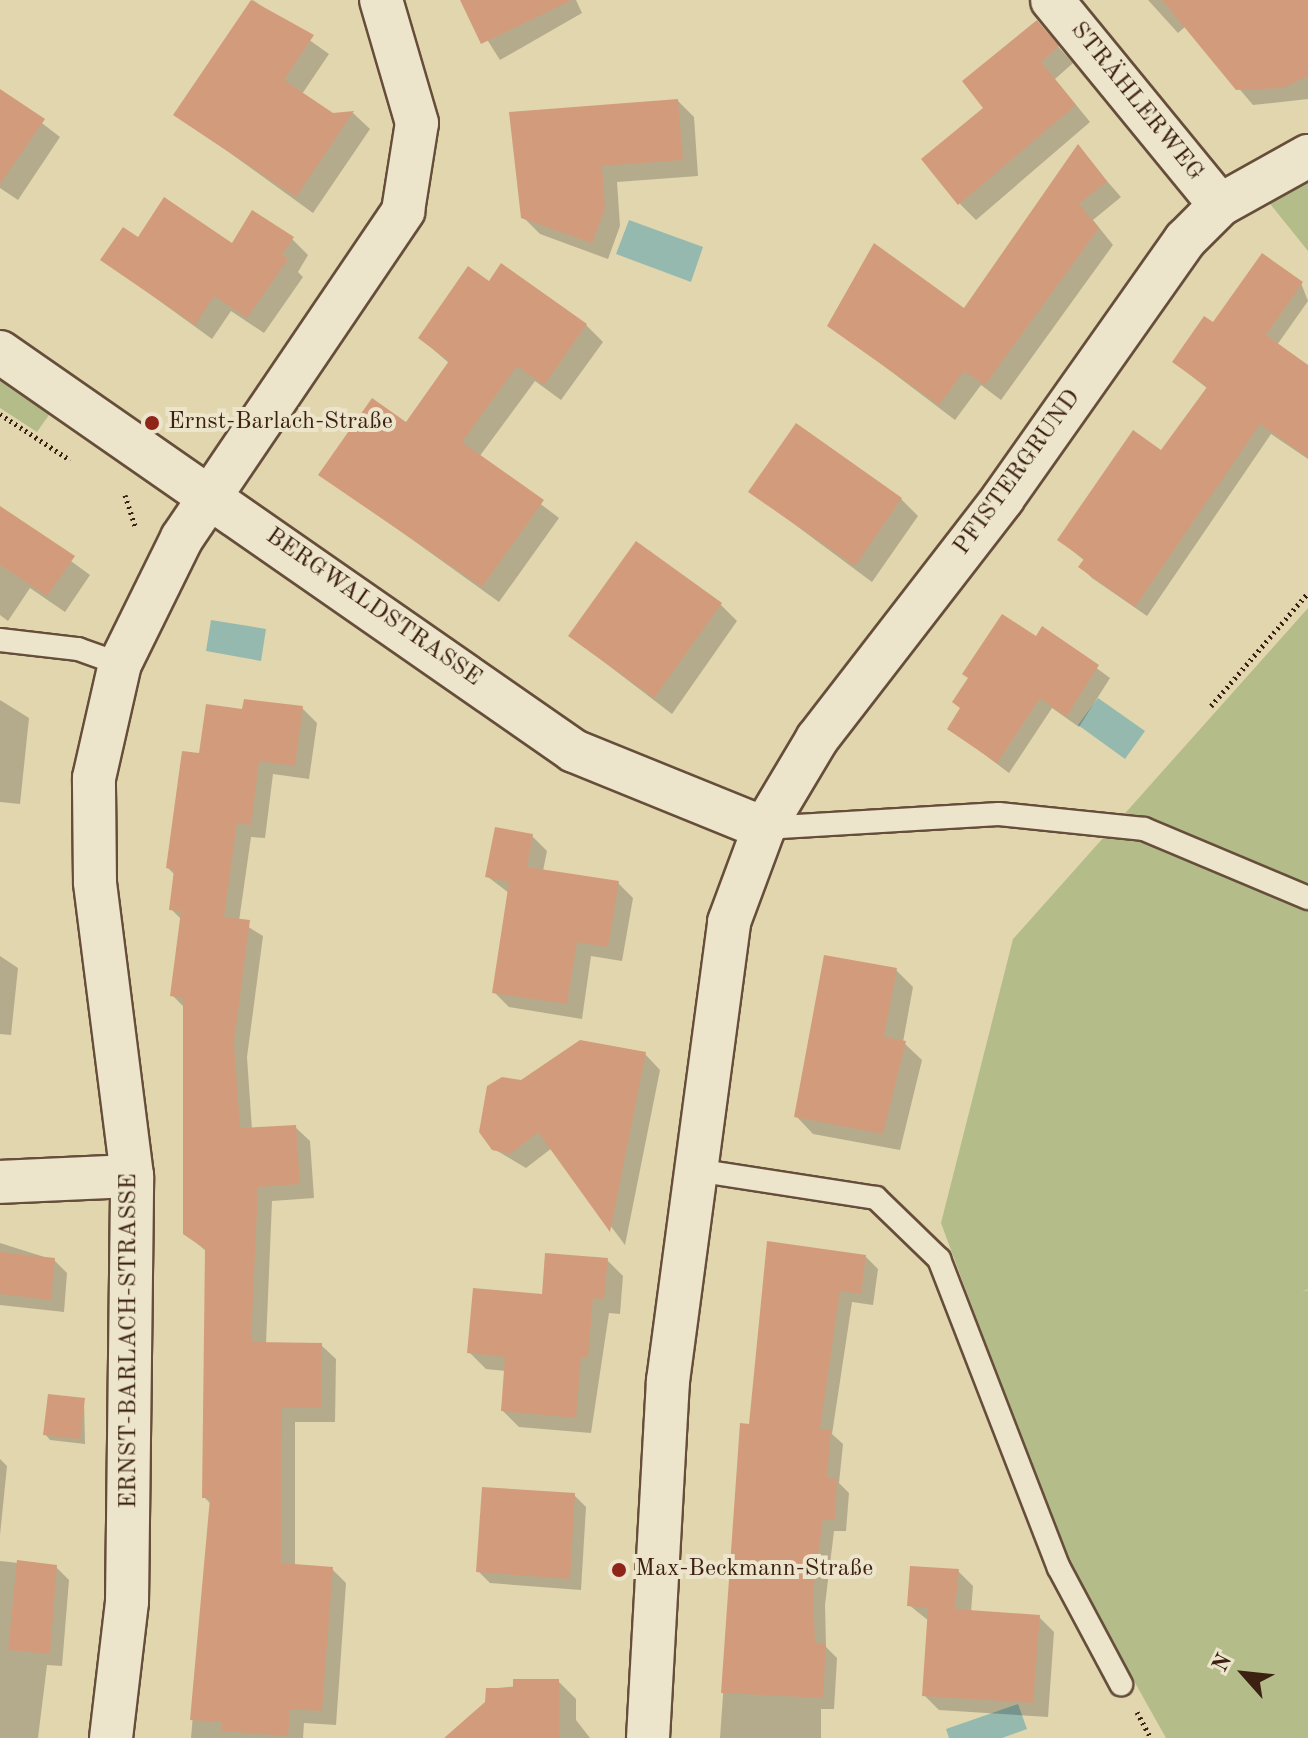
<!DOCTYPE html>
<meta charset="utf-8">
<style>
body{margin:0}
#map{position:relative;width:1308px;height:1738px;overflow:hidden;background:#e2d6af;font-family:"Old Standard TT",serif}
div>[style]{position:absolute}
[style*='--x']{left:calc(var(--x)*1px);top:calc(var(--y)*1px);width:calc(var(--w)*1px);rotate:calc(var(--a)*1deg)}
.green>*{inset:0;background:#b4bd8a}
.water>*{inset:0;background:#95b9af}
.shadow>*{inset:0;background:#0003}
.building>*{inset:0;background:#d29c7c}
.path>*{height:5px;margin-top:-2.5px;transform-origin:0;background:repeating-linear-gradient(90deg,#3c2113 0 2px,transparent 0 6px)}
.roads{filter:drop-shadow(2px 0 #664e3a) drop-shadow(-2px 0 #664e3a) drop-shadow(0 2px #664e3a) drop-shadow(0 -2px #664e3a)}
.service>*{height:22px;margin:-11px;padding:0 11px;transform-origin:11px;border-radius:11px;background:#ece4cb}
.minor>*{height:42px;margin:-21px;padding:0 21px;transform-origin:21px;border-radius:21px;background:#ece4cb}
.dots>*{width:22px;height:22px;translate:-50% -50%;box-sizing:border-box;border:4px solid #ece4cb;border-radius:50%}
span{translate:-50% -50%;white-space:nowrap;text-align:center;line-height:1.15;-webkit-text-stroke:8px #ece4cb;paint-order:stroke}
.street-label{font-size:24px;color:#3c2113}
.poi-label{font-size:24px;color:#3c2113}
.left{translate:0 -50%;text-align:left}
.north{position:absolute;left:1204px;top:1634px;width:80px;height:80px;-webkit-text-stroke:6px #ece4cb;paint-order:stroke;rotate:297deg;font-size:22px;font-weight:700;line-height:32px;text-align:center;color:#3c2113}
.north::after{content:'';display:block;margin:auto;width:28px;height:36px;background:#3c2113;clip-path:polygon(50% 0,100% 100%,50% 72%,0 100%)}
</style>
<div id="map">
<div class="green">
<i style="clip-path:polygon(1308px 180px,1308px 251px,1267px 200px)"></i>
<i style="clip-path:polygon(0 377px,51px 412px,37px 432px,0 408px)"></i>
<i style="clip-path:polygon(1308px 608px,1308px 1289px,1302px 1292px,1308px 1290px,1308px 1738px,1166px 1738px,1065px 1558px,941px 1223px,1013px 939px)"></i>
</div>
<div class="water">
<i style="clip-path:polygon(629px 220px,703px 247px,691px 282px,616px 254px)"></i>
<i style="clip-path:polygon(211px 620px,266px 629px,261px 661px,206px 651px)"></i>
<i style="clip-path:polygon(1098px 698px,1145px 731px,1125px 759px,1078px 725px)"></i>
<i style="clip-path:polygon(1018px 1704px,1027px 1729px,1002px 1738px,949px 1738px,946px 1729px)"></i>
</div>
<div class="shadow">
<i style="clip-path:polygon(253px 0,329px 54px,302px 94px,332px 115px,353px 113px,370px 129px,313px 213px,176px 114px)"></i>
<i style="clip-path:polygon(462px 0,576px 0,582px 13px,500px 60px)"></i>
<i style="clip-path:polygon(1148px 0,1308px 0,1308px 99px,1253px 105px,1186px 26px,1178px 33px)"></i>
<i style="clip-path:polygon(1037px 23px,1073px 63px,1055px 79px,1090px 122px,976px 220px,960px 204px,986px 108px)"></i>
<i style="clip-path:polygon(0 91px,60px 137px,18px 200px,0 188px)"></i>
<i style="clip-path:polygon(678px 101px,694px 117px,698px 176px,617px 182px,620px 226px,608px 259px,540px 234px,523px 217px)"></i>
<i style="clip-path:polygon(1078px 148px,1121px 197px,1093px 220px,1113px 245px,1001px 400px,981px 385px,955px 420px,830px 325px,964px 310px)"></i>
<i style="clip-path:polygon(292px 239px,308px 255px,298px 272px,303px 277px,264px 333px,231px 311px,212px 339px,103px 260px,138px 240px,233px 245px)"></i>
<i style="clip-path:polygon(1301px 283px,1308px 301px,1277px 345px,1308px 367px,1308px 459px,1271px 434px,1147px 616px,1092px 578px,1081px 567px,1085px 561px,1059px 540px,1161px 453px,1208px 389px,1174px 362px,1213px 325px)"></i>
<i style="clip-path:polygon(489px 284px,586px 325px,603px 342px,561px 400px,535px 381px,479px 457px,559px 518px,499px 602px,321px 474px,406px 425px,450px 364px,420px 338px)"></i>
<i style="clip-path:polygon(751px 492px,901px 499px,918px 516px,872px 582px)"></i>
<i style="clip-path:polygon(0 509px,90px 575px,65px 612px,30px 588px,8px 621px,0 615px)"></i>
<i style="clip-path:polygon(720px 604px,737px 621px,672px 714px,570px 636px)"></i>
<i style="clip-path:polygon(1043px 629px,1110px 678px,1079px 727px,1052px 708px,1009px 773px,949px 728px)"></i>
<i style="clip-path:polygon(0 700px,29px 718px,20px 804px,0 802px)"></i>
<i style="clip-path:polygon(302px 708px,317px 723px,309px 779px,273px 774px,265px 838px,251px 837px,239px 921px,263px 936px,247px 1057px,252px 1130px,295px 1127px,310px 1141px,314px 1198px,272px 1201px,266px 1344px,321px 1345px,336px 1359px,335px 1422px,295px 1422px,295px 1566px,332px 1569px,346px 1583px,336px 1725px,304px 1723px,303px 1738px,191px 1738px,211px 1504px,204px 1497px,207px 1252px,185px 1233px,185px 1008px,172px 995px,182px 920px,171px 909px,175px 875px,168px 868px,201px 755px,244px 711px)"></i>
<i style="clip-path:polygon(532px 836px,547px 851px,543px 871px,618px 883px,633px 898px,622px 961px,591px 956px,582px 1019px,509px 1007px,494px 992px,509px 893px,488px 877px)"></i>
<i style="clip-path:polygon(0 956px,18px 968px,11px 1035px,0 1034px)"></i>
<i style="clip-path:polygon(896px 970px,913px 987px,903px 1042px,922px 1060px,900px 1150px,813px 1134px,796px 1116px)"></i>
<i style="clip-path:polygon(645px 1054px,660px 1070px,625px 1245px,552px 1148px,526px 1168px,494px 1149px,522px 1082px)"></i>
<i style="clip-path:polygon(0 1243px,54px 1260px,67px 1273px,64px 1312px,0 1305px)"></i>
<i style="clip-path:polygon(769px 1243px,866px 1257px,878px 1269px,873px 1305px,852px 1302px,832px 1434px,843px 1444px,839px 1483px,849px 1493px,846px 1531px,834px 1531px,825px 1605px,826px 1647px,837px 1658px,834px 1709px,821px 1709px,821px 1738px,720px 1738px,742px 1425px,750px 1426px)"></i>
<i style="clip-path:polygon(607px 1260px,623px 1276px,620px 1314px,609px 1313px,591px 1433px,519px 1427px,503px 1411px,506px 1371px,486px 1369px,469px 1352px)"></i>
<i style="clip-path:polygon(84px 1400px,85px 1444px,50px 1440px,45px 1434px)"></i>
<i style="clip-path:polygon(0 1459px,7px 1466px,0 1535px)"></i>
<i style="clip-path:polygon(574px 1495px,586px 1507px,581px 1590px,490px 1583px,478px 1571px)"></i>
<i style="clip-path:polygon(0 1561px,56px 1567px,69px 1580px,62px 1666px,47px 1665px,38px 1738px,0 1738px)"></i>
<i style="clip-path:polygon(958px 1571px,973px 1586px,971px 1612px,1039px 1617px,1054px 1632px,1048px 1717px,939px 1710px,924px 1695px,929px 1621px,909px 1605px)"></i>
<i style="clip-path:polygon(559px 1682px,576px 1699px,576px 1720px,590px 1738px,448px 1738px,487px 1703px,488px 1689px)"></i>
</div>
<div class="building">
<i style="clip-path:polygon(251px 0,314px 35px,284px 80px,333px 113px,354px 111px,296px 197px,173px 115px)"></i>
<i style="clip-path:polygon(460px 0,572px 0,481px 44px)"></i>
<i style="clip-path:polygon(1162px 0,1308px 0,1308px 76px,1283px 88px,1236px 90px)"></i>
<i style="clip-path:polygon(1037px 20px,1059px 46px,1041px 62px,1076px 105px,958px 205px,921px 159px,983px 108px,962px 81px)"></i>
<i style="clip-path:polygon(0 89px,45px 119px,0 184px)"></i>
<i style="clip-path:polygon(678px 99px,683px 160px,602px 166px,605px 208px,592px 243px,521px 218px,509px 112px)"></i>
<i style="clip-path:polygon(1078px 144px,1107px 181px,1079px 204px,1099px 228px,985px 385px,964px 371px,939px 405px,827px 326px,874px 243px,964px 308px)"></i>
<i style="clip-path:polygon(164px 197px,232px 243px,252px 210px,294px 237px,282px 255px,288px 259px,247px 318px,214px 296px,195px 325px,100px 260px,123px 227px,138px 237px)"></i>
<i style="clip-path:polygon(1262px 253px,1303px 282px,1266px 335px,1308px 365px,1308px 458px,1260px 424px,1135px 607px,1078px 567px,1084px 559px,1057px 540px,1133px 430px,1161px 450px,1207px 387px,1172px 362px,1204px 316px,1213px 322px)"></i>
<i style="clip-path:polygon(501px 263px,587px 324px,544px 385px,517px 366px,462px 442px,544px 500px,482px 587px,318px 475px,372px 398px,406px 422px,449px 361px,418px 338px,468px 266px,489px 281px)"></i>
<i style="clip-path:polygon(796px 423px,902px 498px,855px 566px,748px 492px)"></i>
<i style="clip-path:polygon(0 506px,75px 556px,47px 596px,0 565px)"></i>
<i style="clip-path:polygon(636px 541px,722px 603px,654px 698px,568px 636px)"></i>
<i style="clip-path:polygon(1002px 614px,1036px 636px,1042px 626px,1099px 665px,1066px 717px,1040px 698px,997px 763px,947px 729px,960px 708px,952px 702px,968px 678px,962px 674px)"></i>
<i style="clip-path:polygon(244px 699px,303px 706px,295px 766px,259px 761px,251px 825px,237px 823px,224px 917px,250px 920px,234px 1042px,240px 1128px,296px 1125px,300px 1184px,258px 1187px,251px 1342px,322px 1343px,321px 1408px,282px 1408px,281px 1563px,333px 1567px,322px 1711px,290px 1709px,288px 1736px,222px 1731px,222px 1722px,190px 1720px,210px 1498px,202px 1498px,205px 1249px,183px 1234px,183px 998px,170px 996px,181px 911px,169px 910px,174px 870px,166px 868px,182px 751px,199px 753px,206px 704px,242px 709px)"></i>
<i style="clip-path:polygon(495px 827px,533px 834px,527px 867px,619px 881px,608px 947px,577px 942px,567px 1004px,492px 993px,509px 882px,485px 877px)"></i>
<i style="clip-path:polygon(824px 955px,897px 968px,884px 1037px,906px 1041px,883px 1134px,794px 1117px)"></i>
<i style="clip-path:polygon(580px 1040px,646px 1052px,610px 1232px,538px 1132px,510px 1154px,492px 1150px,479px 1132px,487px 1086px,502px 1077px,521px 1080px)"></i>
<i style="clip-path:polygon(767px 1241px,866px 1255px,861px 1294px,840px 1291px,820px 1429px,831px 1430px,827px 1478px,837px 1479px,835px 1520px,823px 1520px,813px 1592px,815px 1643px,826px 1644px,823px 1698px,721px 1693px,740px 1423px,749px 1424px)"></i>
<i style="clip-path:polygon(0 1252px,55px 1258px,51px 1300px,0 1294px)"></i>
<i style="clip-path:polygon(545px 1253px,608px 1258px,604px 1299px,593px 1298px,588px 1358px,581px 1357px,576px 1418px,501px 1411px,505px 1357px,467px 1353px,473px 1288px,542px 1294px)"></i>
<i style="clip-path:polygon(48px 1394px,85px 1398px,80px 1439px,43px 1435px)"></i>
<i style="clip-path:polygon(482px 1487px,575px 1493px,570px 1579px,476px 1572px)"></i>
<i style="clip-path:polygon(17px 1560px,57px 1565px,50px 1654px,8px 1650px)"></i>
<i style="clip-path:polygon(910px 1566px,959px 1569px,955px 1609px,1040px 1615px,1033px 1703px,922px 1696px,928px 1608px,907px 1606px)"></i>
<i style="clip-path:polygon(513px 1679px,559px 1679px,559px 1738px,444px 1738px,485px 1702px,486px 1688px,513px 1688px)"></i>
</div>
<div class="path">
<i style="--x:0;--y:414;--w:84;--a:33.3"></i>
<i style="--x:125;--y:495;--w:33;--a:72"></i>
<i style="--x:1211;--y:706;--w:149;--a:-49.4"></i>
<i style="--x:1137;--y:1712;--w:30;--a:62"></i>
</div>
<div class="roads">
<div class="service">
<i style="--x:0;--y:640;--w:79;--a:6.6"></i>
<i style="--x:78;--y:649;--w:45;--a:19.7"></i>
<i style="--x:764;--y:828;--w:235;--a:-3.4"></i>
<i style="--x:999;--y:814;--w:146;--a:5.9"></i>
<i style="--x:1144;--y:829;--w:178;--a:22.8"></i>
<i style="--x:696;--y:1170;--w:182;--a:8.8"></i>
<i style="--x:876;--y:1198;--w:88;--a:44.1"></i>
<i style="--x:939;--y:1259;--w:331;--a:68.8"></i>
<i style="--x:1059;--y:1568;--w:132;--a:61.9"></i>
</div>
<div class="minor">
<i style="--x:1052;--y:0;--w:265;--a:50.7"></i>
<i style="--x:0;--y:352;--w:699;--a:34.8"></i>
<i style="--x:574;--y:751;--w:205;--a:22.1"></i>
<i style="--x:0;--y:1182;--w:132;--a:-2.6"></i>
<i style="--x:111;--y:1738;--w:137;--a:-83.3"></i>
<i style="--x:127;--y:1602;--w:426;--a:-89.3"></i>
<i style="--x:132;--y:1176;--w:296;--a:-97.2"></i>
<i style="--x:95;--y:882;--w:104;--a:-90.6"></i>
<i style="--x:94;--y:778;--w:117;--a:-77.2"></i>
<i style="--x:120;--y:664;--w:140;--a:-63.8"></i>
<i style="--x:182;--y:538;--w:395;--a:-55.9"></i>
<i style="--x:403;--y:211;--w:89;--a:-81"></i>
<i style="--x:417;--y:123;--w:128;--a:-106.3"></i>
<i style="--x:648;--y:1738;--w:358;--a:-86.8"></i>
<i style="--x:668;--y:1381;--w:463;--a:-82.4"></i>
<i style="--x:729;--y:922;--w:100;--a:-69.6"></i>
<i style="--x:764;--y:828;--w:104;--a:-59.2"></i>
<i style="--x:817;--y:739;--w:304;--a:-52.3"></i>
<i style="--x:1003;--y:498;--w:316;--a:-54.8"></i>
<i style="--x:1185;--y:240;--w:49;--a:-45"></i>
<i style="--x:1220;--y:205;--w:101;--a:-29.1"></i>
</div>
</div>
<div class="dots">
<i style="left:152px;top:423px;background:#8f2418"></i>
<i style="left:619px;top:1570px;background:#8f2418"></i>
</div>
<div class="street-label">
<span style="left:1136px;top:102px;rotate:51deg">STRÄHLERWEG</span>
<span style="left:1018px;top:473px;rotate:-54deg">PFISTERGRUND</span>
<span style="left:373px;top:608px;rotate:35deg">BERGWALDSTRASSE</span>
<span style="left:130px;top:1341px;rotate:-90deg">ERNST-BARLACH-STRASSE</span>
</div>
<div class="poi-label">
<span class="left" style="left:168px;top:423px">Ernst-Barlach-Straße</span>
<span class="left" style="left:635px;top:1570px">Max-Beckmann-Straße</span>
</div>
<div class="north">N</div>
</div>
